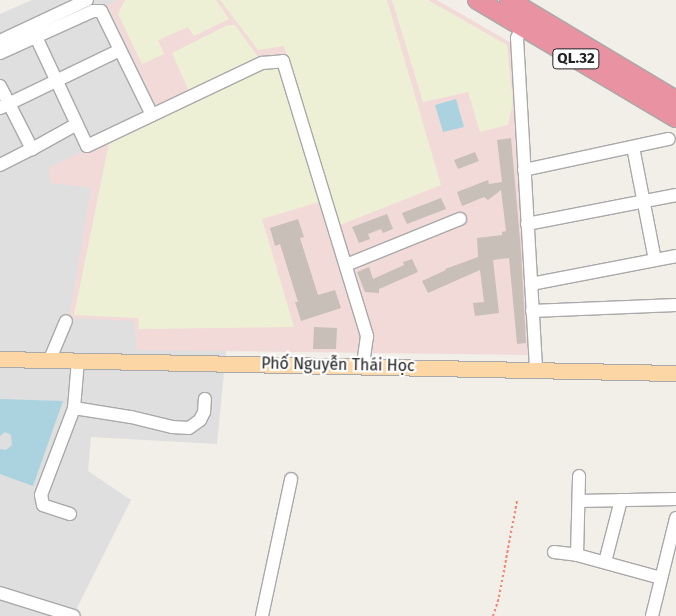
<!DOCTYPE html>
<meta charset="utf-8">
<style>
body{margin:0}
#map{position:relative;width:676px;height:616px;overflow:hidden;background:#f2efe9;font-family:"Fira Sans",sans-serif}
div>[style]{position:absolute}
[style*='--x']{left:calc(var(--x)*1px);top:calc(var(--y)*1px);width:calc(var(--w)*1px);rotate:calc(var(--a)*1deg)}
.residential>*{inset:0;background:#e0dfdf}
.commercial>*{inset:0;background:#f2dad9}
.farmland>*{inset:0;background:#eef0d5}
.water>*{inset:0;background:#aad3df}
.building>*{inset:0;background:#c7bfb8}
.path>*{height:2px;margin-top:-1px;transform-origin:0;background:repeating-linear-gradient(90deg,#fa8072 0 2.5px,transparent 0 5px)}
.roads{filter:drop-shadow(1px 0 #a9a9a9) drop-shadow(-1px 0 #a9a9a9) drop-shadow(0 1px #a9a9a9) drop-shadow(0 -1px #a9a9a9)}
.minor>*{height:12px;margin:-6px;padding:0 6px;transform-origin:6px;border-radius:6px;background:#fff}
.major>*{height:15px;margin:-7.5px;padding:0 7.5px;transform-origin:7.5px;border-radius:7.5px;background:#fcd6a4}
.highway>*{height:18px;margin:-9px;padding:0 9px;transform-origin:9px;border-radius:9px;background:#e892a2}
span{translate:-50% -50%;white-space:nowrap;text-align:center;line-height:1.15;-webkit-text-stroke:4.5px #fff;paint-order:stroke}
.shield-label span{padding:1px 4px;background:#fff;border:1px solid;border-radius:4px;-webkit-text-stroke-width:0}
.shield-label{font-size:15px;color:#222;font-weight:700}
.street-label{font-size:16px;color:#222}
</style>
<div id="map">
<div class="residential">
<i style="clip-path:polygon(32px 0,132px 0,227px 341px,217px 444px,91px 437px,88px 471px,131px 500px,73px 616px,0 616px,0 14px)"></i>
</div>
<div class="commercial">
<i style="clip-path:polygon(117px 0,437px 0,513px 44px,532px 355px,137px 350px,134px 321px,69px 318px,91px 188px,51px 183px,48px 168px,161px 116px,107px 5px)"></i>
</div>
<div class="farmland">
<i style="clip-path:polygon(125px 0,216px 0,229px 19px,194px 36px,188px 27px,158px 40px,164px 54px,142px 64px,118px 14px)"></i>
<i style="clip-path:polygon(220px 0,387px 0,441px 185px,340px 225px,284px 46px,258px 50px)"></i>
<i style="clip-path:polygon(392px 0,428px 0,507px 45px,513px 103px,508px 125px,480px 132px,468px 92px,423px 102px)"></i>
<i style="clip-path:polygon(228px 25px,235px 25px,259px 58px,189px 91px,172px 53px)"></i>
<i style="clip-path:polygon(278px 66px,319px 202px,262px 219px,294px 327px,139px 329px,138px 318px,74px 315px,109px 143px,260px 68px)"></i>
</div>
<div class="water">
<i style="clip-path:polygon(456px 99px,464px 127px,443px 132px,435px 105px)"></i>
<i style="clip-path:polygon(0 399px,63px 401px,33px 486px,0 474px,0 449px,6px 450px,12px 445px,11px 435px,5px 432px,0 436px)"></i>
</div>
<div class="building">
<i style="clip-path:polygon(511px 138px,521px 251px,526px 343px,517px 344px,509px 258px,493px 260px,499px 313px,475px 316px,473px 303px,484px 302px,480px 270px,428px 293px,422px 281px,446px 270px,445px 269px,478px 257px,477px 238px,502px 235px,502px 232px,506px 231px,501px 190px,488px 200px,484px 197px,462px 206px,457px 192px,488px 180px,489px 184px,502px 182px,497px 140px)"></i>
<i style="clip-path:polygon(475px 152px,479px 161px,458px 169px,454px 160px)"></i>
<i style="clip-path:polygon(441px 198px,446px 209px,407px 224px,402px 213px)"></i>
<i style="clip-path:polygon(387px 214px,393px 229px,383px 233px,381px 229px,368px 234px,370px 239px,359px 243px,352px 227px)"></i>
<i style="clip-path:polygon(298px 219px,304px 237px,300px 238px,318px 295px,335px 290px,341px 308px,301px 321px,295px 302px,298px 302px,280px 244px,275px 246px,270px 228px)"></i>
<i style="clip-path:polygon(412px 259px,418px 272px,379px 289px,379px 293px,365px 292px,357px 272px,369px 267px,373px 279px,404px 265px,403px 262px)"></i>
<i style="clip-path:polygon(314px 327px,337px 328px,336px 349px,313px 349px)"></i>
</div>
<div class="path">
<i style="--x:493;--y:616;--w:20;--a:-72"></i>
<i style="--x:499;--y:597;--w:98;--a:-79.4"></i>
</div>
<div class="roads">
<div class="minor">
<i style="--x:522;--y:27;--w:12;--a:114"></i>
<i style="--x:517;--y:38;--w:332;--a:86.7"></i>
<i style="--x:36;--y:37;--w:120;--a:64.9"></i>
<i style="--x:87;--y:146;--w:194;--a:-25.4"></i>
<i style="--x:262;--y:63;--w:21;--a:-5"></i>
<i style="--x:283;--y:61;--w:288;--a:73"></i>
<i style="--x:367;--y:336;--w:29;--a:98"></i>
<i style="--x:0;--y:41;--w:96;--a:-25.2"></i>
<i style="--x:0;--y:53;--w:102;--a:-24.3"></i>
<i style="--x:93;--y:11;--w:8;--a:0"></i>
<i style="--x:101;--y:11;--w:116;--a:63.9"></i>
<i style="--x:0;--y:86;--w:71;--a:63.1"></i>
<i style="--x:32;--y:149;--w:51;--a:-29.1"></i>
<i style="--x:0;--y:108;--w:133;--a:-25.8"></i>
<i style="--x:633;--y:147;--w:115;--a:79"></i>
<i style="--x:0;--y:165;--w:36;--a:-27"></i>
<i style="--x:524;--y:170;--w:148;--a:-12.1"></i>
<i style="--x:527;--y:224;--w:152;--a:-11"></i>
<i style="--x:346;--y:265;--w:123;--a:-22"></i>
<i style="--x:531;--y:284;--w:148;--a:-10.9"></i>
<i style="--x:532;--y:311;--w:144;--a:-2.4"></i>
<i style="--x:50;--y:359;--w:41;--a:-67.2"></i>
<i style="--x:74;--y:408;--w:58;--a:9"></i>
<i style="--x:131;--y:417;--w:42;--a:13.7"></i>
<i style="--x:172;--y:427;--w:17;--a:3"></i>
<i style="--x:189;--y:428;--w:14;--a:-36"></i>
<i style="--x:200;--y:420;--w:9;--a:-63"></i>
<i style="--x:204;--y:412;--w:13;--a:-86"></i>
<i style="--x:579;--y:501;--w:97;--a:-1.2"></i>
<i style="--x:70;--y:514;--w:28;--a:-162"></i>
<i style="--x:43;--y:505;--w:10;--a:-101"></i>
<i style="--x:41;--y:495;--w:93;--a:-69.2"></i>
<i style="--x:74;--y:408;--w:48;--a:-85.2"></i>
<i style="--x:554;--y:552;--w:23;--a:7"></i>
<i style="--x:577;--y:555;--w:87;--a:15.3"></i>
<i style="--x:577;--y:555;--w:79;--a:-88.5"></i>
<i style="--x:605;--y:562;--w:64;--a:-75.5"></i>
<i style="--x:0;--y:593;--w:77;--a:17.3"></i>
<i style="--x:262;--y:616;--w:140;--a:-78"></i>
<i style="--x:652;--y:616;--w:101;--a:-76.2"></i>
</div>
<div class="major">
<i style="--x:0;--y:359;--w:676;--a:1.19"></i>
</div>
<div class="highway">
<i style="--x:477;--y:0;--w:231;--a:30.7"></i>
<i style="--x:509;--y:0;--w:195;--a:30.9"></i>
</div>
</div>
<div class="shield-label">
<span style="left:576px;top:59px">QL.32</span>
</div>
<div class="street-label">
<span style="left:338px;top:365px;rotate:1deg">Phố Nguyễn Thái Học</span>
</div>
</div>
